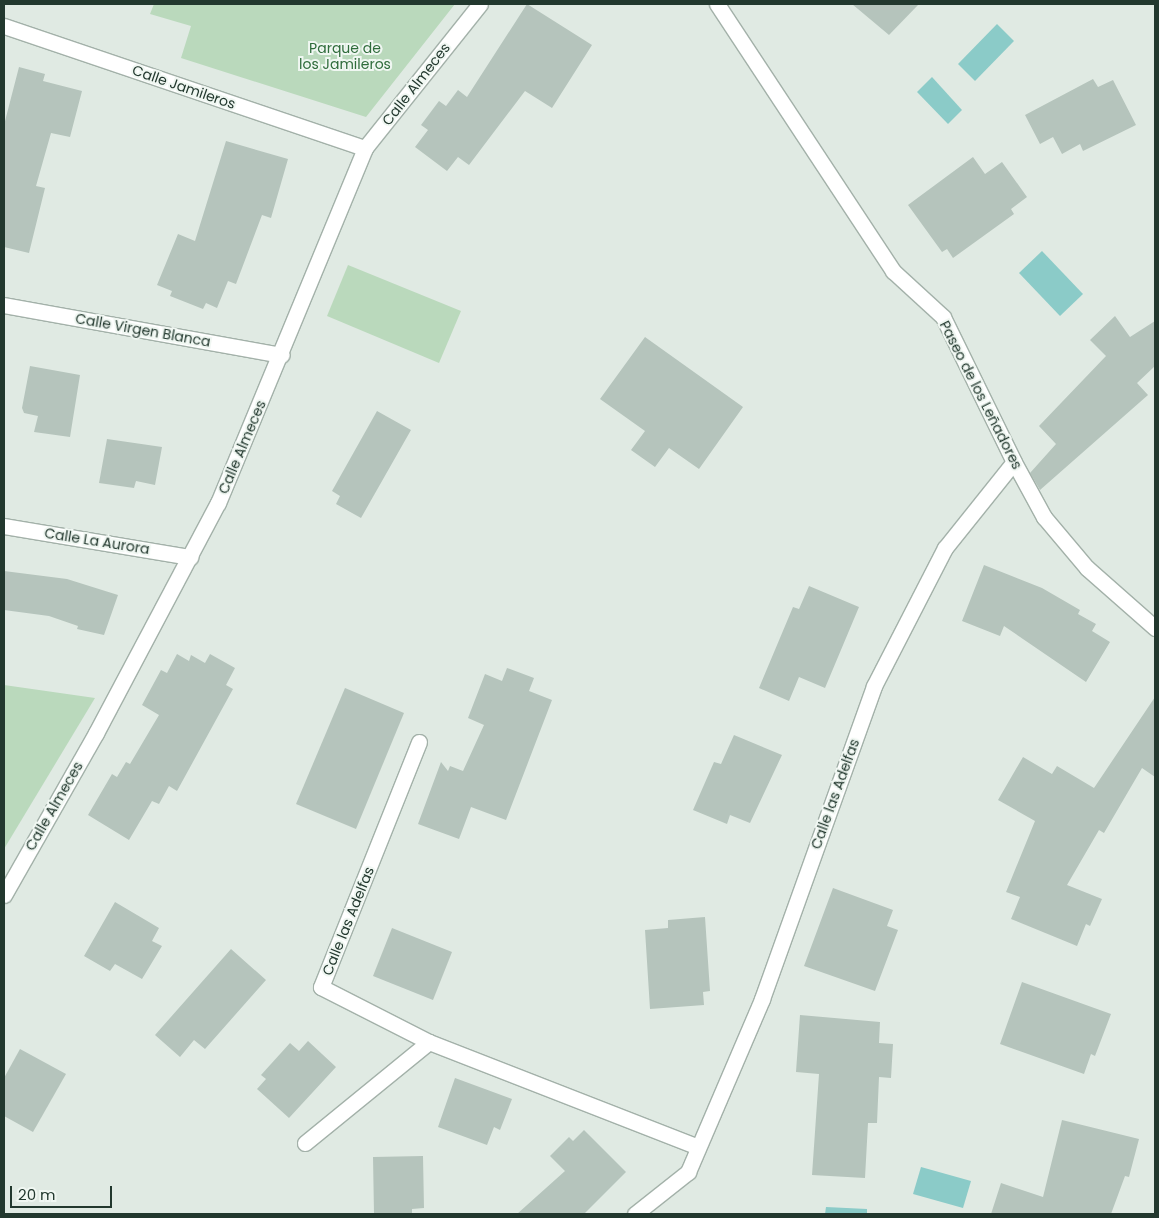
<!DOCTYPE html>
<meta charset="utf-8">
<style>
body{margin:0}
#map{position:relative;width:1159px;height:1218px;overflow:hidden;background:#e0eae3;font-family:Poppins,sans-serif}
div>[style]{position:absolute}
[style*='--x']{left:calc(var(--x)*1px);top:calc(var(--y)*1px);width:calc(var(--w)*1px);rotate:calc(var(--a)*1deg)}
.green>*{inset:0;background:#bad9bc}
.water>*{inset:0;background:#8bcbc8}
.building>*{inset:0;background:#b5c4bc}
.roads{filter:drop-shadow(1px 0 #a3b1a9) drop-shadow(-1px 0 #a3b1a9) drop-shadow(0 1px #a3b1a9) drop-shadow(0 -1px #a3b1a9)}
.street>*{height:15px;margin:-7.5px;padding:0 7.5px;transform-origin:7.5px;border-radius:7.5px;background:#fff}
.secondary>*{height:15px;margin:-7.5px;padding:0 7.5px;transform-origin:7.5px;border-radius:7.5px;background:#fff}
span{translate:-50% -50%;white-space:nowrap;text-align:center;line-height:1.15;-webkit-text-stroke:4px #f0f7f2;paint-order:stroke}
.park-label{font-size:14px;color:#2f6c3b}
.street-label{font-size:14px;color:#22382e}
.frame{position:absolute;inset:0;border:5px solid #22382e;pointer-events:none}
.scale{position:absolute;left:10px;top:1186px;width:102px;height:22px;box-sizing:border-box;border:2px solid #22382e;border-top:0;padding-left:6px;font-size:15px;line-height:18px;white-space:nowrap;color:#22382e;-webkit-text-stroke:4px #f0f7f2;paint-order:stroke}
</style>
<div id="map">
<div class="green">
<i style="clip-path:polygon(154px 4px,455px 4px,366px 117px,181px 58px,191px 26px,150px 14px)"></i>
<i style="clip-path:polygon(348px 265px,461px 311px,439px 363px,327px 316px)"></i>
<i style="clip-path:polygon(4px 685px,95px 698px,4px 849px)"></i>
</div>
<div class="water">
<i style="clip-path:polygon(997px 24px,1014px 41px,975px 81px,958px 64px)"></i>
<i style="clip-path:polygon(932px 77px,962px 110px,948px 124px,917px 92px)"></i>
<i style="clip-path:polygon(1042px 251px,1083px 294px,1060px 316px,1019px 273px)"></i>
<i style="clip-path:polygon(921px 1167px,971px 1181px,963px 1208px,913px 1194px)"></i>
<i style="clip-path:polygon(826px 1207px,867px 1209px,867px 1214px,825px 1214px)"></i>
</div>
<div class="building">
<i style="clip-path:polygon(527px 4px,592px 45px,552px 108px,525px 91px,469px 165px,458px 157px,447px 171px,415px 147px,428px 130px,421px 125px,439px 101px,446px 106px,458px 90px,467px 97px)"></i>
<i style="clip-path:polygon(852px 4px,919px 4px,889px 35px)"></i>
<i style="clip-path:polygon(19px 67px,45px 74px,43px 81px,82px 91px,70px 137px,51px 133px,36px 186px,45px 188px,29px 253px,4px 247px,4px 125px)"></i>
<i style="clip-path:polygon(1093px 79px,1098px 87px,1113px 80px,1136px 125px,1083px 151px,1080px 144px,1062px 154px,1053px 137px,1040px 144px,1025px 115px)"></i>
<i style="clip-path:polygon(226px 141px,288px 159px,271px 218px,262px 215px,236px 284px,228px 281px,217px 308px,206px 303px,203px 309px,170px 296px,172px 291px,157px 285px,178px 234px,195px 241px)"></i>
<i style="clip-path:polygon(973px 157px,985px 174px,1002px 162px,1027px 197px,1011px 209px,1014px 214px,953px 258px,947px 249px,942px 252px,908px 205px)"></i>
<i style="clip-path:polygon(1115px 316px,1130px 337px,1155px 321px,1155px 366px,1137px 383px,1148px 395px,1040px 490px,1030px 473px,1056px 444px,1039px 426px,1106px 356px,1090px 340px)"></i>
<i style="clip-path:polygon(645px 337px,743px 407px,699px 469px,669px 448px,655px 467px,631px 450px,645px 431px,600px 399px)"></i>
<i style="clip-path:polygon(30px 366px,80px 375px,70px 437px,34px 432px,38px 416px,24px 413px,22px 408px)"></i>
<i style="clip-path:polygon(377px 411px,411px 430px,361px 518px,336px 504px,340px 496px,332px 491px)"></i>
<i style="clip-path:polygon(107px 439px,162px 447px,155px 485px,136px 481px,134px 488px,99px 483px)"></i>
<i style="clip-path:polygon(984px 565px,1042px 588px,1080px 610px,1078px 614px,1096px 624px,1092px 631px,1110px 642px,1086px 682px,1004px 626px,1000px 636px,962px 621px)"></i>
<i style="clip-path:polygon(4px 571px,67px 579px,118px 595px,104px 635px,77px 629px,78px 626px,49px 616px,4px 610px)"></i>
<i style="clip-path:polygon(809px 586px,859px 607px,825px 688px,799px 677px,789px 701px,759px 688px,793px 607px,799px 609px)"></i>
<i style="clip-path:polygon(177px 654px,189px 661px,191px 655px,205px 663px,210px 654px,235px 668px,226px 685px,233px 689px,177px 791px,169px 786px,159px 804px,152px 801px,129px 840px,88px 815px,112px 774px,117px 777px,126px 762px,130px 764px,159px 715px,142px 705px,161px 670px,167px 673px)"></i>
<i style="clip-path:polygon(507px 668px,534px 678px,529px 691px,552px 700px,506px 820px,471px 807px,459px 839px,418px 824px,441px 762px,448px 771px,450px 766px,463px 771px,484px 725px,468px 718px,485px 674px,502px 681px)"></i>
<i style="clip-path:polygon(345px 688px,404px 713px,356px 829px,296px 804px)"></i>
<i style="clip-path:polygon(1155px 697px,1155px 777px,1142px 768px,1104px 833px,1099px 830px,1067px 885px,1102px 899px,1090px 926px,1086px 924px,1077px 946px,1011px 919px,1020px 897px,1006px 892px,1035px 821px,998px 800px,1023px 757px,1052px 774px,1057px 766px,1094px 788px)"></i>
<i style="clip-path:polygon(734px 735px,782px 755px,750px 823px,730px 815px,727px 824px,693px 810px,714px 762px,721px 764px)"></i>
<i style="clip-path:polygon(833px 888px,893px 910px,887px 926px,898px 930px,875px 991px,804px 966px)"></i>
<i style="clip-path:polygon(115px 902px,159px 928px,152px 941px,162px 946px,142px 979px,115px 964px,110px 971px,84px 956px)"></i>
<i style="clip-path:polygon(705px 917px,710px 991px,703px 992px,704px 1005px,650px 1009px,645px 930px,668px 928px,668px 920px)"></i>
<i style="clip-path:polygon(392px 928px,452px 952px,433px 1000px,373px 976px)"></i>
<i style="clip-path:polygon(231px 949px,266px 980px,205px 1049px,194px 1040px,180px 1057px,155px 1035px)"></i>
<i style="clip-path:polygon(1022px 982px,1111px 1014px,1095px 1056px,1091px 1054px,1084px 1074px,1000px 1044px)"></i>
<i style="clip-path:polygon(800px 1015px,880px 1022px,879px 1043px,893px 1044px,891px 1078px,879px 1077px,877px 1123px,868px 1123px,865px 1178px,812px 1175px,819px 1074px,796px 1072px)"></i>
<i style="clip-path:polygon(308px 1041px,336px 1067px,289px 1118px,257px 1089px,266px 1079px,261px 1075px,290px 1043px,299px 1051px)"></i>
<i style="clip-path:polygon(20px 1049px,66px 1074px,33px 1132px,4px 1116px,4px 1078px)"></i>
<i style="clip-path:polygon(455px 1078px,512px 1099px,500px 1130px,494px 1127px,487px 1145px,438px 1127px)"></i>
<i style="clip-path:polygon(1062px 1120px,1139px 1139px,1129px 1177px,1125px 1176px,1111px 1214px,991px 1214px,1001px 1183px,1043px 1197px)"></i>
<i style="clip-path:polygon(584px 1130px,626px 1172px,584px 1214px,517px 1214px,565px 1171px,550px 1156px,569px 1137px,573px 1141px)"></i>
<i style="clip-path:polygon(423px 1156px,424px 1208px,412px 1209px,412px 1214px,374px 1214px,373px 1157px)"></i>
</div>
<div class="roads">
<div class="street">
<i style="--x:4;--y:26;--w:381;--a:18.7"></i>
<i style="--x:4;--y:305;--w:282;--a:10.2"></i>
<i style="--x:4;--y:526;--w:189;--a:9.5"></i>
<i style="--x:419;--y:742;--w:264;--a:111.8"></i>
<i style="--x:321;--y:987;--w:121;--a:27"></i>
<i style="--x:429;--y:1042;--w:289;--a:21.3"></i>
<i style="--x:4;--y:895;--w:186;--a:-60.4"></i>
<i style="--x:96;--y:733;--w:260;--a:-62.1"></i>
<i style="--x:218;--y:503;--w:384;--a:-67.5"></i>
<i style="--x:365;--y:148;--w:184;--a:-51.4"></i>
<i style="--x:305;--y:1143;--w:160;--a:-39.2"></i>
<i style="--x:635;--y:1214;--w:68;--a:-38.4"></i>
<i style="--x:688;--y:1172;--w:188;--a:-66.8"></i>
<i style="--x:762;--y:999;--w:332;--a:-70.3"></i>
<i style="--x:874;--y:686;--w:155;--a:-62.8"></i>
<i style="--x:945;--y:548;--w:110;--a:-51.3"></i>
</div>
<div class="secondary">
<i style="--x:717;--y:4;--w:320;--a:56.6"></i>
<i style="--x:893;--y:271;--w:68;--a:42.6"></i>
<i style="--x:943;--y:317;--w:161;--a:63.9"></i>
<i style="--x:1014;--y:462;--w:63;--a:61.4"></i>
<i style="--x:1044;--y:517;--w:67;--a:49.9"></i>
<i style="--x:1087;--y:568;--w:91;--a:41.4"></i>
</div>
</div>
<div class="park-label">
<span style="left:345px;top:56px">Parque de<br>los Jamileros</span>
</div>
<div class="street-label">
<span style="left:416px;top:84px;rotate:-52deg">Calle Almeces</span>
<span style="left:184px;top:87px;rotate:19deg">Calle Jamileros</span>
<span style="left:143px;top:330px;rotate:10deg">Calle Virgen Blanca</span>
<span style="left:981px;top:395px;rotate:63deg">Paseo de los Leñadores</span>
<span style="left:242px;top:447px;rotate:-67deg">Calle Almeces</span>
<span style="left:97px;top:541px;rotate:9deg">Calle La Aurora</span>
<span style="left:835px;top:794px;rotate:-70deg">Calle las Adelfas</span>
<span style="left:54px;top:806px;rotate:-60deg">Calle Almeces</span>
<span style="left:348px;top:921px;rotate:-68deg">Calle las Adelfas</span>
</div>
<div class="frame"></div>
<div class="scale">20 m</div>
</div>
